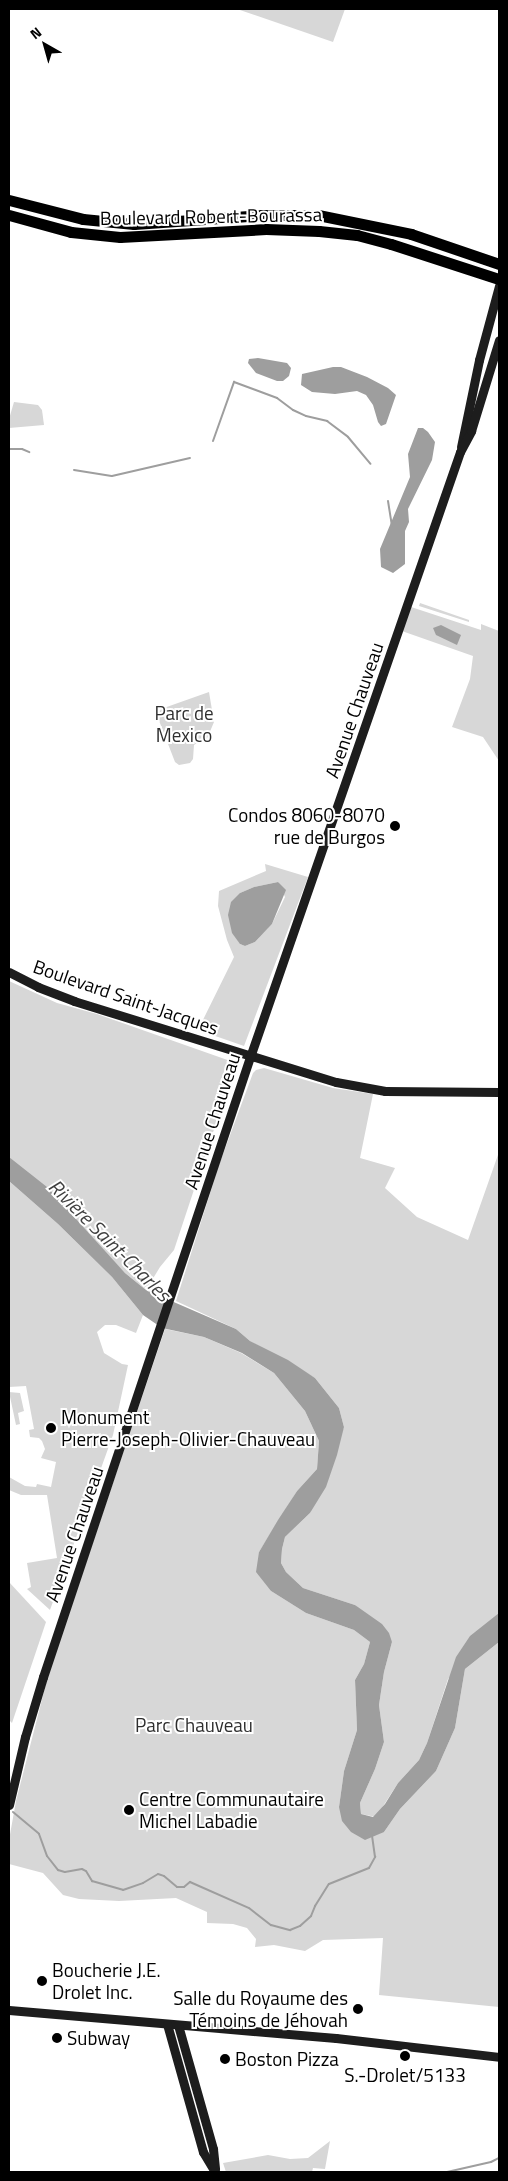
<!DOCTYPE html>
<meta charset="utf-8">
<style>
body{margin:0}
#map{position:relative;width:508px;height:2181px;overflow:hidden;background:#fff;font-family:"Titillium Web",sans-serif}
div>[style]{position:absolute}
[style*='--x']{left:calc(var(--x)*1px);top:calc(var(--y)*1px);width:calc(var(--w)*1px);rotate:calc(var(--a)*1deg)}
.green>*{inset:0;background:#d7d7d7}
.water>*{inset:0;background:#9e9e9e}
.stream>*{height:2px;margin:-1px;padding:0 1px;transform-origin:1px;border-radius:1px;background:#9e9e9e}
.secondary>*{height:9px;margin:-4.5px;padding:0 4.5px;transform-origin:4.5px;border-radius:4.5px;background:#1d1d1d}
.highway>*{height:11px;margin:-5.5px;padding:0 5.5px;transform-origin:5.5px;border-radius:5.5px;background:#000}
.dots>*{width:14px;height:14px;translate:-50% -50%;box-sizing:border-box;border:2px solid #fff;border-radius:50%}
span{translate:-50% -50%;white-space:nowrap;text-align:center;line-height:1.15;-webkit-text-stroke:4px #fff;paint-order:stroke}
.street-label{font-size:19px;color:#000}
.park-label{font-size:19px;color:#2e2e2e}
.poi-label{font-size:19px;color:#000}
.right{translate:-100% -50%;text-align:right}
.left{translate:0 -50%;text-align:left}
.water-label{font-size:20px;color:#3f3f3f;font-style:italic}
.frame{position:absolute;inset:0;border:10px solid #000;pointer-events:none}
.north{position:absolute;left:20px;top:20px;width:50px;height:50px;-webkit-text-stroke:4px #fff;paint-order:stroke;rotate:322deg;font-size:14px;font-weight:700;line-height:20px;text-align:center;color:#000}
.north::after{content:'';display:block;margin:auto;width:18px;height:22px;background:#000;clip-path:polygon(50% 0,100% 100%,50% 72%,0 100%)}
</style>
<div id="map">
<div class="green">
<i style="clip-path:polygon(237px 9px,345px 9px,333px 42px)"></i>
<i style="clip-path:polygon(14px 402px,38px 405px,42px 410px,44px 425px,9px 428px,9px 419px)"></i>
<i style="clip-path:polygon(420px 603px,469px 620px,469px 622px,419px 606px)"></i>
<i style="clip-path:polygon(408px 606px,481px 630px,481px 624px,499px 631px,499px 761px,483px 737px,452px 727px,470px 679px,473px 656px,399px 630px)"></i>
<i style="clip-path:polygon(209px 692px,214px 722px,206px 741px,200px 741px,194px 745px,193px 759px,190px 763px,179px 765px,175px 762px,158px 718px,159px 713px,161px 709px)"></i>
<i style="clip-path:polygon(evenodd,265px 864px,308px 877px,244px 1046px,198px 1030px,234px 957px,227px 940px,218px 906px,219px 891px,266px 871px,265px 864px,278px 882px,285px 897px,272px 924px,255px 942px,245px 946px,240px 944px,240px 893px,254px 887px,278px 882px)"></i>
<i style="clip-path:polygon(9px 981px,57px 1003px,97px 1014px,236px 1063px,174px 1250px,160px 1267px,146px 1290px,125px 1273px,9px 1157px)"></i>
<i style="clip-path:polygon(264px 1068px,333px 1088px,373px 1094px,360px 1158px,395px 1168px,385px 1188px,417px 1217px,468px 1240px,499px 1152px,499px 1613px,448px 1679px,427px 1743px,419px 1760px,398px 1783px,376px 1817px,361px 1814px,360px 1803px,375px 1769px,384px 1742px,379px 1705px,384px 1672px,392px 1642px,355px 1605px,303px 1588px,286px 1572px,281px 1563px,282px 1549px,285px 1537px,310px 1513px,344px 1427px,339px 1408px,315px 1378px,250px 1341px,236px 1329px,176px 1301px,219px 1165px,253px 1073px,256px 1070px)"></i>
<i style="clip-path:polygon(9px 1181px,58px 1224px,112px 1277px,143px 1315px,136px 1333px,116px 1325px,105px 1325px,97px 1332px,104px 1353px,122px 1364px,128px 1365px,113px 1435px,50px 1610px,27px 1589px,31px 1587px,27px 1563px,57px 1558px,47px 1495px,21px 1495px,9px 1490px,9px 1477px,25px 1486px,36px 1487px,37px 1484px,51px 1487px,56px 1462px,41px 1458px,45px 1449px,42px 1441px,39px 1438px,30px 1437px,29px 1430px,34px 1429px,26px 1386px,9px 1387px)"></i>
<i style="clip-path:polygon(165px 1329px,204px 1337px,241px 1353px,274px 1373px,305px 1411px,319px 1441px,317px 1469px,297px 1491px,259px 1552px,271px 1591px,306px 1613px,354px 1630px,370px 1642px,364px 1664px,355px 1680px,357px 1730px,344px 1771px,339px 1807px,384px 1832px,400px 1809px,436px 1771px,455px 1728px,465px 1669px,499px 1642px,499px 2007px,379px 1995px,383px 1938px,323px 1940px,305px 1951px,274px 1945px,255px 1947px,256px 1939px,247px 1928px,233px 1924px,207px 1923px,207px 1912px,176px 1898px,119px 1901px,79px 1899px,63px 1895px,43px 1873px,9px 1864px,9px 1840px,16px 1801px,49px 1672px)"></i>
<i style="clip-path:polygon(9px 1392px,20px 1393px,24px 1411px,18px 1413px,20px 1424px,16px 1425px)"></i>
<i style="clip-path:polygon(9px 1582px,46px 1622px,12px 1723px,9px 1720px)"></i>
<i style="clip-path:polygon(330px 2141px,325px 2169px,313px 2168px,312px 2172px,226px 2172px,223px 2163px,268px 2155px,290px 2159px,308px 2158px)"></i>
</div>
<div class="water">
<i style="clip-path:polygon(258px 358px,287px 363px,291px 368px,289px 376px,283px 381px,277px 381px,256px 373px,248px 363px,249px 359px)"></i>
<i style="clip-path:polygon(333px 367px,341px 367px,367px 377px,388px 388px,396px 395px,386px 424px,381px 426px,378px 422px,373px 405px,366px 395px,357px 391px,335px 394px,312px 392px,301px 385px,302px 374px)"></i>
<i style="clip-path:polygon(418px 428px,423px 428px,428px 432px,435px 442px,432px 460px,408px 509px,409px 522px,405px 531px,405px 564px,393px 573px,381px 567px,380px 549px,410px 477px,408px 454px)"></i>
<i style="clip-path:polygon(441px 625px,461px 635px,457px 645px,436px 635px,433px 628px)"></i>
<i style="clip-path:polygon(278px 882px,286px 890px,272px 924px,255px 942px,245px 946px,240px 944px,232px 933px,228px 915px,231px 902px,240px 893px,254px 887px)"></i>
<i style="clip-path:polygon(9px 1157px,47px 1187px,125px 1273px,146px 1290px,236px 1329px,250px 1341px,288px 1360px,315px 1378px,339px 1408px,344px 1427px,337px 1455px,326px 1487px,310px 1513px,285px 1537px,282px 1549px,281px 1563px,286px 1572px,303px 1588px,355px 1605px,382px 1624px,389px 1633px,392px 1642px,384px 1672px,379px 1705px,384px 1742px,375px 1769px,360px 1803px,361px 1814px,373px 1817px,385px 1804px,398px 1783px,419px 1760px,427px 1743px,456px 1657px,470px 1636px,499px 1613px,499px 1642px,465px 1669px,455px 1728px,436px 1771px,400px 1809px,384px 1832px,365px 1840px,351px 1832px,342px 1821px,339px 1807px,344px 1771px,357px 1730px,355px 1680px,364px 1664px,370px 1642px,354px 1630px,306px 1613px,271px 1591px,256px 1572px,259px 1552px,278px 1520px,297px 1491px,317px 1469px,319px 1441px,305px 1411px,274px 1373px,242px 1353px,204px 1337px,162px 1328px,143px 1315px,112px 1277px,58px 1224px,9px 1181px)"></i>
</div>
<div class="stream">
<i style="--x:213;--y:441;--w:63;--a:-70.4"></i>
<i style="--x:234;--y:382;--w:46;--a:20.4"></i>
<i style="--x:277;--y:398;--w:20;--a:37"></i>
<i style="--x:293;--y:410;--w:14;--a:25"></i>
<i style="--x:306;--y:416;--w:22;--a:13"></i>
<i style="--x:327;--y:421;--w:26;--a:37"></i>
<i style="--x:348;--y:437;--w:35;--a:50"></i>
<i style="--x:9;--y:449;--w:13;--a:0"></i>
<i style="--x:22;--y:449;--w:8;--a:23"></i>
<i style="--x:74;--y:470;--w:38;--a:9"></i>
<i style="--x:112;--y:476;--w:80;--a:-13"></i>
<i style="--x:388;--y:501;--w:25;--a:81"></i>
<i style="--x:13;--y:1812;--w:34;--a:40"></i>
<i style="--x:39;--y:1834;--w:23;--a:70"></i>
<i style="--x:47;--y:1856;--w:18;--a:52"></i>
<i style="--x:58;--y:1870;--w:7;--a:16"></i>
<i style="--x:65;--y:1872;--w:17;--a:-10"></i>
<i style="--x:82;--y:1869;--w:4;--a:27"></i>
<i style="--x:86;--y:1871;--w:12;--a:59"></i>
<i style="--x:92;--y:1881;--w:32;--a:16"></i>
<i style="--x:123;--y:1890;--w:21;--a:-19"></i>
<i style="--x:143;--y:1883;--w:17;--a:-31"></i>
<i style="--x:158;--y:1874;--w:6;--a:18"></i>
<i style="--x:164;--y:1876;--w:17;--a:40"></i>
<i style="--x:177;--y:1887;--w:7;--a:0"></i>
<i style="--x:184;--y:1887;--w:8;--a:-40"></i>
<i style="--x:190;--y:1882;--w:64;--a:23.8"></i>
<i style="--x:249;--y:1908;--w:28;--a:38"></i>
<i style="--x:271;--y:1925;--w:20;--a:15"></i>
<i style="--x:290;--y:1930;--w:11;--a:-22"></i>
<i style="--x:300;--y:1926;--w:15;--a:-42"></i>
<i style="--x:311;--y:1916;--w:11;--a:-68"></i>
<i style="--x:315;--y:1906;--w:26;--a:-58"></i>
<i style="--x:329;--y:1884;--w:43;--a:-21.8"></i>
<i style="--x:369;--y:1868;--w:13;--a:-61"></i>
<i style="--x:375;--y:1857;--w:22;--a:-98"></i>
<i style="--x:447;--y:2172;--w:45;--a:-12.8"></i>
<i style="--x:491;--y:2162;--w:9;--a:-27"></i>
</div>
<div class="secondary">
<i style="--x:461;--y:447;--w:89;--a:-78.3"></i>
<i style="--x:479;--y:360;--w:77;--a:-74.9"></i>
<i style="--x:9;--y:972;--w:33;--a:27"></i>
<i style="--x:38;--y:987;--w:39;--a:21"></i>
<i style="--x:74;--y:1001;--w:274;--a:17.2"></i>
<i style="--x:336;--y:1082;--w:50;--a:10.4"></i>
<i style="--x:385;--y:1091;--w:114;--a:0.5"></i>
<i style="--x:9;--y:1805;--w:70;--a:-76.8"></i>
<i style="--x:25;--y:1737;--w:63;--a:-73.3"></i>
<i style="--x:43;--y:1677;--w:654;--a:-71.54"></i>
<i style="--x:250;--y:1057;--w:640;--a:-70.86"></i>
<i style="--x:460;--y:452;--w:24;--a:-62"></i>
<i style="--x:471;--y:431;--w:95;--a:-72.9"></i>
<i style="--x:9;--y:2010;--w:328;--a:4.9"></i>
<i style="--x:336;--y:2038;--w:164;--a:6.6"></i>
<i style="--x:167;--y:2024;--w:133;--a:74.3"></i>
<i style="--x:203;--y:2152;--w:23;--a:59"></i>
<i style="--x:178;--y:2025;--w:129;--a:74.2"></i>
<i style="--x:213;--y:2149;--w:20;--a:84"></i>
</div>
<div class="highway">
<i style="--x:9;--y:200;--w:76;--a:14.4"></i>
<i style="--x:83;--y:219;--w:51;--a:5.6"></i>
<i style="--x:134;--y:224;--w:128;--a:-4"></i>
<i style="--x:262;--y:215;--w:56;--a:0"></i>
<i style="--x:318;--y:215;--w:95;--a:11.5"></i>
<i style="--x:411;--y:234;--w:93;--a:18.8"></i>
<i style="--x:9;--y:215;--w:64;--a:15.3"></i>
<i style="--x:71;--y:232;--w:49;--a:5.8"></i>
<i style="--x:120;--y:237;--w:146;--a:-3.1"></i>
<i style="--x:266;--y:229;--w:53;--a:2.2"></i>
<i style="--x:319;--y:231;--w:38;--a:6"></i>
<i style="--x:357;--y:235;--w:35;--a:15"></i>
<i style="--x:391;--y:244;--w:114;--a:18"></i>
</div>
<div class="dots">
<i style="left:395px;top:826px;background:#000"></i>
<i style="left:51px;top:1428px;background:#000"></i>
<i style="left:129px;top:1810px;background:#000"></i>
<i style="left:42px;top:1981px;background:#000"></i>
<i style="left:358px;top:2009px;background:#000"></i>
<i style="left:57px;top:2038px;background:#000"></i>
<i style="left:405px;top:2056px;background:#000"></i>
<i style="left:225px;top:2059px;background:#000"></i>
</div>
<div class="street-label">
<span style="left:211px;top:216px;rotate:-1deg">Boulevard Robert-Bourassa</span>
<span style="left:354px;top:710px;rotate:-71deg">Avenue Chauveau</span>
<span style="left:126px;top:997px;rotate:19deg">Boulevard Saint-Jacques</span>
<span style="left:212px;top:1121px;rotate:-72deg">Avenue Chauveau</span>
<span style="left:74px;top:1534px;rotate:-71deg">Avenue Chauveau</span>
</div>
<div class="park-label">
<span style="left:184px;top:724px">Parc de<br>Mexico</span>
<span style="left:194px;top:1725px">Parc Chauveau</span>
</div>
<div class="poi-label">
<span class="right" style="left:385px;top:826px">Condos 8060-8070<br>rue de Burgos</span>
<span class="left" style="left:61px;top:1428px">Monument<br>Pierre-Joseph-Olivier-Chauveau</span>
<span class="left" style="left:139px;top:1810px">Centre Communautaire<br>Michel Labadie</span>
<span class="left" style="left:52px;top:1981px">Boucherie J.E.<br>Drolet Inc.</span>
<span class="right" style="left:348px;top:2009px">Salle du Royaume des<br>Témoins de Jéhovah</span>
<span class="left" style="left:67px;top:2038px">Subway</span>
<span class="left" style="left:235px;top:2059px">Boston Pizza</span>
<span style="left:405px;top:2075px">S.-Drolet/5133</span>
</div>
<div class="water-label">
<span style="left:110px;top:1240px;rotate:45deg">Rivière Saint-Charles</span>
</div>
<div class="frame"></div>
<div class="north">N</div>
</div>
